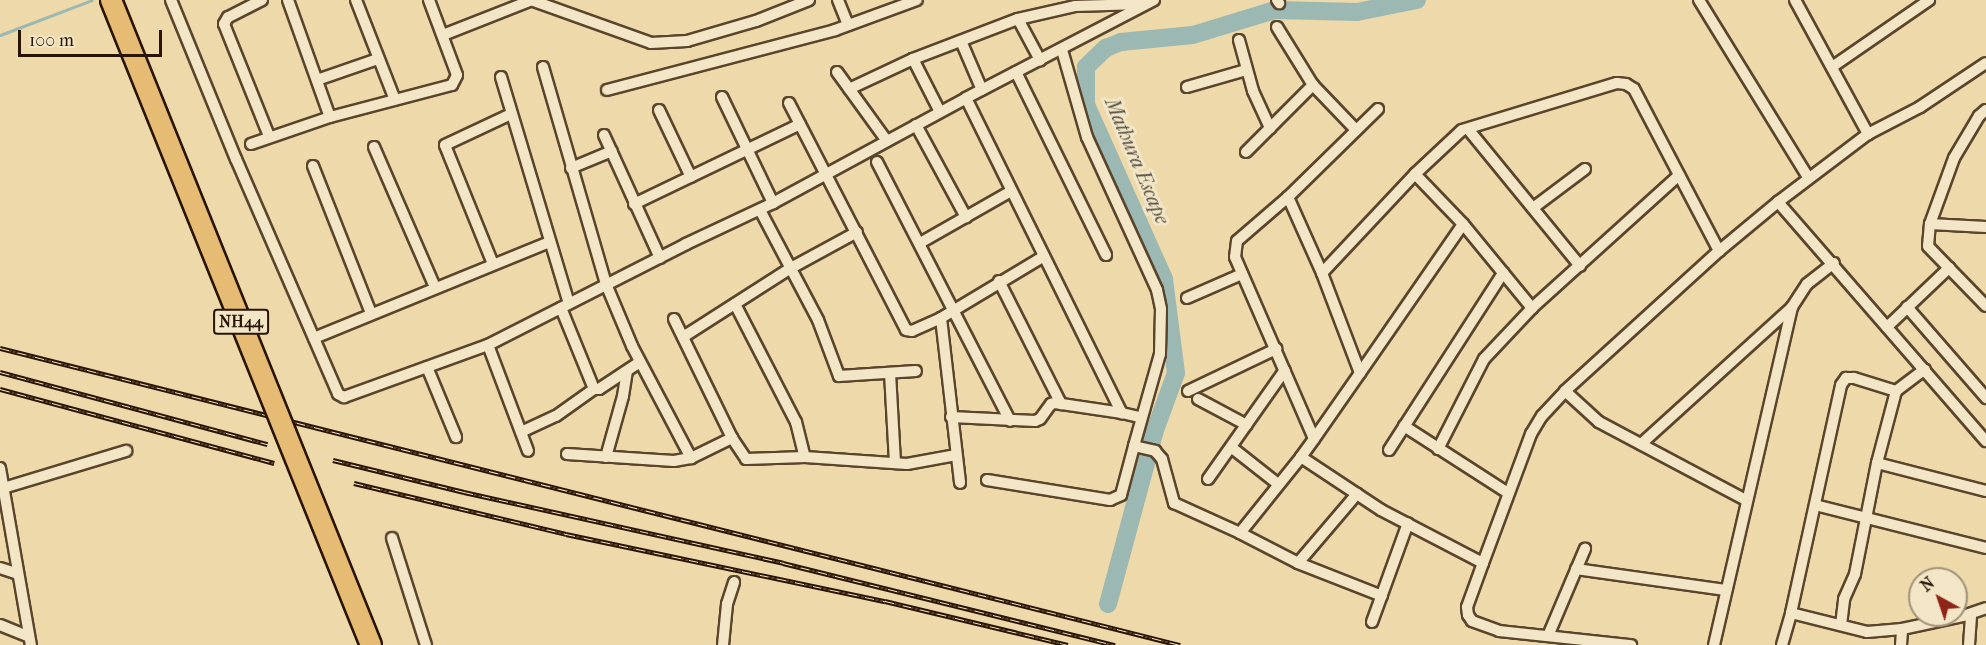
<!DOCTYPE html>
<style>
body{margin:0}
#map{position:relative;width:1986px;height:645px;overflow:hidden;background:#edd9a9;font-family:"IM FELL French Canon",serif}
div>[style]{position:absolute}
[style*='--x']{left:calc(var(--x)*1px);top:calc(var(--y)*1px);width:calc(var(--w)*1px);rotate:calc(var(--a)*1deg)}
.stream>*{height:3px;margin:-1.5px;padding:0 1.5px;transform-origin:1.5px;border-radius:1.5px;background:#9cb8b2}
.river>*{height:18px;margin:-9px;padding:0 9px;transform-origin:9px;border-radius:9px;background:#9cb8b2}
.roads{filter:drop-shadow(2px 0 #5a452c) drop-shadow(-2px 0 #5a452c) drop-shadow(0 2px #5a452c) drop-shadow(0 -2px #5a452c)}
.street>*{height:10px;margin:-5px;padding:0 5px;transform-origin:5px;border-radius:5px;background:#f3e6c7}
.rail>*{height:5px;margin-top:-2.5px;transform-origin:0;background:repeating-linear-gradient(90deg,#f3e6c7 0 9px,#291403 0 18px);box-sizing:border-box;border-block:2px solid #291403}
.bridges{filter:drop-shadow(2px 0 #291403) drop-shadow(-2px 0 #291403) drop-shadow(0 2px #291403) drop-shadow(0 -2px #291403)}
.highway-bridge>*{height:20px;margin:-10px;padding:0 10px;transform-origin:10px;border-radius:10px;background:#e6bc74}
span{translate:-50% -50%;white-space:nowrap;text-align:center;line-height:1.15;-webkit-text-stroke:6px #f3e6c7;paint-order:stroke}
.shield-label span{padding:2px 4px;background:#f3e6c7;border:2px solid;border-radius:4px;-webkit-text-stroke-width:0}
.shield-label{font-size:16px;color:#291403;font-weight:700}
.water-label{font-size:20px;color:#514d40;font-style:italic}
.north{position:absolute;left:1908px;top:567px;width:60px;height:60px;box-sizing:border-box;background:#f3e6c7;border:2px solid #a29279;border-radius:50%;rotate:320deg;font-size:16px;font-weight:700;line-height:24px;text-align:center;color:#291403}
.north::after{content:'';display:block;margin:auto;width:21px;height:27px;background:#8f2418;clip-path:polygon(50% 0,100% 100%,50% 72%,0 100%)}
.scale{position:absolute;left:18px;top:30px;width:144px;height:27px;box-sizing:border-box;border:3px solid #291403;border-top:0;padding-left:8px;font-size:18px;line-height:21px;white-space:nowrap;color:#291403;-webkit-text-stroke:4px #f3e6c7;paint-order:stroke}
</style>
<div id="map">
<div class="stream">
<i style="--x:0;--y:35;--w:98;--a:-20.8"></i>
</div>
<div class="river">
<i style="--x:1108;--y:604;--w:177;--a:-74.9"></i>
<i style="--x:1154;--y:433;--w:64;--a:-69.9"></i>
<i style="--x:1176;--y:373;--w:95;--a:-97.3"></i>
<i style="--x:1164;--y:279;--w:191;--a:-114.1"></i>
<i style="--x:1086;--y:105;--w:38;--a:-90"></i>
<i style="--x:1086;--y:67;--w:28;--a:-44"></i>
<i style="--x:1106;--y:48;--w:16;--a:-22"></i>
<i style="--x:1121;--y:42;--w:72;--a:-5.6"></i>
<i style="--x:1193;--y:35;--w:86;--a:-17"></i>
<i style="--x:1275;--y:10;--w:82;--a:1.4"></i>
<i style="--x:1357;--y:12;--w:61;--a:-11.3"></i>
</div>
<div class="roads">
<div class="street">
<i style="--x:171;--y:0;--w:172;--a:67.8"></i>
<i style="--x:236;--y:159;--w:256;--a:66.5"></i>
<i style="--x:338;--y:394;--w:7;--a:27"></i>
<i style="--x:344;--y:397;--w:153;--a:-19.9"></i>
<i style="--x:488;--y:345;--w:222;--a:-27"></i>
<i style="--x:686;--y:244;--w:96;--a:-25.2"></i>
<i style="--x:773;--y:203;--w:220;--a:-28.5"></i>
<i style="--x:966;--y:98;--w:212;--a:-27.5"></i>
<i style="--x:262;--y:0;--w:38;--a:153"></i>
<i style="--x:228;--y:17;--w:8;--a:120"></i>
<i style="--x:224;--y:24;--w:121;--a:68.1"></i>
<i style="--x:288;--y:0;--w:124;--a:70.3"></i>
<i style="--x:356;--y:0;--w:107;--a:68.7"></i>
<i style="--x:531;--y:0;--w:127;--a:19.7"></i>
<i style="--x:651;--y:43;--w:36;--a:-3"></i>
<i style="--x:687;--y:41;--w:72;--a:-16.2"></i>
<i style="--x:756;--y:21;--w:57;--a:-21.6"></i>
<i style="--x:838;--y:0;--w:27;--a:68"></i>
<i style="--x:1277;--y:0;--w:4;--a:56"></i>
<i style="--x:1699;--y:0;--w:208;--a:58.4"></i>
<i style="--x:1795;--y:0;--w:153;--a:61.4"></i>
<i style="--x:1018;--y:19;--w:47;--a:61.8"></i>
<i style="--x:1277;--y:27;--w:68;--a:58.2"></i>
<i style="--x:1313;--y:85;--w:62;--a:46.3"></i>
<i style="--x:443;--y:35;--w:96;--a:-21.5"></i>
<i style="--x:1239;--y:40;--w:53;--a:74.6"></i>
<i style="--x:1253;--y:91;--w:41;--a:65.3"></i>
<i style="--x:961;--y:41;--w:53;--a:66.8"></i>
<i style="--x:1062;--y:50;--w:91;--a:74"></i>
<i style="--x:1087;--y:137;--w:168;--a:65.4"></i>
<i style="--x:1157;--y:290;--w:19;--a:78"></i>
<i style="--x:1161;--y:309;--w:45;--a:91.3"></i>
<i style="--x:1160;--y:354;--w:96;--a:105.8"></i>
<i style="--x:1134;--y:446;--w:22;--a:13"></i>
<i style="--x:1155;--y:451;--w:11;--a:49"></i>
<i style="--x:1162;--y:459;--w:46;--a:74.7"></i>
<i style="--x:1174;--y:503;--w:72;--a:24.4"></i>
<i style="--x:1240;--y:533;--w:97;--a:-51.2"></i>
<i style="--x:913;--y:59;--w:59;--a:63"></i>
<i style="--x:543;--y:67;--w:226;--a:73.8"></i>
<i style="--x:606;--y:284;--w:67;--a:67.2"></i>
<i style="--x:632;--y:346;--w:127;--a:62.2"></i>
<i style="--x:691;--y:458;--w:46;--a:-26"></i>
<i style="--x:1832;--y:67;--w:118;--a:-34.6"></i>
<i style="--x:837;--y:72;--w:85;--a:54.1"></i>
<i style="--x:1016;--y:72;--w:204;--a:63.8"></i>
<i style="--x:501;--y:77;--w:236;--a:73.3"></i>
<i style="--x:317;--y:80;--w:65;--a:-19"></i>
<i style="--x:1187;--y:87;--w:61;--a:-16.1"></i>
<i style="--x:849;--y:89;--w:71;--a:-25.1"></i>
<i style="--x:913;--y:59;--w:112;--a:-20.9"></i>
<i style="--x:1018;--y:19;--w:58;--a:-12.8"></i>
<i style="--x:1075;--y:6;--w:67;--a:-1.7"></i>
<i style="--x:607;--y:90;--w:236;--a:-14.7"></i>
<i style="--x:835;--y:30;--w:87;--a:-20.1"></i>
<i style="--x:722;--y:97;--w:118;--a:64.3"></i>
<i style="--x:966;--y:98;--w:352;--a:63.7"></i>
<i style="--x:1122;--y:413;--w:18;--a:13"></i>
<i style="--x:789;--y:103;--w:255;--a:62.7"></i>
<i style="--x:906;--y:330;--w:6;--a:9"></i>
<i style="--x:912;--y:331;--w:32;--a:-24"></i>
<i style="--x:941;--y:318;--w:120;--a:-31"></i>
<i style="--x:1378;--y:109;--w:126;--a:135.6"></i>
<i style="--x:1288;--y:197;--w:67;--a:139.2"></i>
<i style="--x:1237;--y:241;--w:16;--a:97"></i>
<i style="--x:1235;--y:257;--w:198;--a:66.5"></i>
<i style="--x:1314;--y:439;--w:22;--a:126"></i>
<i style="--x:1301;--y:457;--w:96;--a:33.5"></i>
<i style="--x:1381;--y:510;--w:115;--a:27.5"></i>
<i style="--x:1483;--y:563;--w:138;--a:-69.6"></i>
<i style="--x:1531;--y:434;--w:21;--a:-59"></i>
<i style="--x:1542;--y:416;--w:34;--a:-47"></i>
<i style="--x:1565;--y:391;--w:208;--a:-42.3"></i>
<i style="--x:1719;--y:251;--w:77;--a:-39.7"></i>
<i style="--x:1778;--y:202;--w:317;--a:49"></i>
<i style="--x:659;--y:110;--w:74;--a:64.5"></i>
<i style="--x:916;--y:125;--w:105;--a:61.5"></i>
<i style="--x:1468;--y:129;--w:177;--a:50.7"></i>
<i style="--x:604;--y:135;--w:135;--a:65.5"></i>
<i style="--x:251;--y:144;--w:83;--a:-18.9"></i>
<i style="--x:330;--y:117;--w:126;--a:-14.7"></i>
<i style="--x:452;--y:85;--w:11;--a:-63"></i>
<i style="--x:457;--y:75;--w:80;--a:-110.5"></i>
<i style="--x:374;--y:147;--w:153;--a:66.5"></i>
<i style="--x:1246;--y:152;--w:95;--a:-45"></i>
<i style="--x:877;--y:162;--w:291;--a:62.8"></i>
<i style="--x:313;--y:166;--w:158;--a:68.5"></i>
<i style="--x:571;--y:168;--w:44;--a:-22.5"></i>
<i style="--x:1415;--y:174;--w:69;--a:46.2"></i>
<i style="--x:1463;--y:224;--w:109;--a:50.6"></i>
<i style="--x:1288;--y:197;--w:83;--a:65.9"></i>
<i style="--x:1322;--y:273;--w:107;--a:69.2"></i>
<i style="--x:1360;--y:373;--w:80;--a:124.9"></i>
<i style="--x:1778;--y:202;--w:113;--a:-37.1"></i>
<i style="--x:1868;--y:134;--w:59;--a:-27.4"></i>
<i style="--x:1920;--y:107;--w:79;--a:-33.7"></i>
<i style="--x:634;--y:204;--w:184;--a:-25.7"></i>
<i style="--x:1533;--y:208;--w:65;--a:-36.9"></i>
<i style="--x:760;--y:210;--w:124;--a:62.2"></i>
<i style="--x:818;--y:320;--w:60;--a:69.4"></i>
<i style="--x:839;--y:376;--w:77;--a:-3.7"></i>
<i style="--x:1930;--y:224;--w:70;--a:-70"></i>
<i style="--x:1954;--y:158;--w:49;--a:-59.2"></i>
<i style="--x:1979;--y:116;--w:9;--a:-41"></i>
<i style="--x:920;--y:243;--w:105;--a:-29.7"></i>
<i style="--x:493;--y:264;--w:128;--a:-112"></i>
<i style="--x:445;--y:145;--w:73;--a:-25.2"></i>
<i style="--x:1949;--y:268;--w:53;--a:45.8"></i>
<i style="--x:1322;--y:273;--w:136;--a:-46.8"></i>
<i style="--x:1415;--y:174;--w:64;--a:-43.1"></i>
<i style="--x:1462;--y:130;--w:162;--a:-16.9"></i>
<i style="--x:1617;--y:83;--w:9;--a:6"></i>
<i style="--x:1626;--y:84;--w:9;--a:32"></i>
<i style="--x:1634;--y:89;--w:183;--a:62.3"></i>
<i style="--x:999;--y:281;--w:138;--a:63.2"></i>
<i style="--x:1187;--y:298;--w:60;--a:-23.6"></i>
<i style="--x:735;--y:304;--w:133;--a:62.7"></i>
<i style="--x:796;--y:422;--w:36;--a:76"></i>
<i style="--x:1907;--y:307;--w:121;--a:49"></i>
<i style="--x:561;--y:308;--w:87;--a:67.8"></i>
<i style="--x:594;--y:389;--w:5;--a:0"></i>
<i style="--x:599;--y:389;--w:49;--a:-33.4"></i>
<i style="--x:941;--y:318;--w:166;--a:83.4"></i>
<i style="--x:674;--y:319;--w:132;--a:64"></i>
<i style="--x:732;--y:438;--w:25;--a:56"></i>
<i style="--x:746;--y:459;--w:59;--a:-1.9"></i>
<i style="--x:805;--y:457;--w:102;--a:3.9"></i>
<i style="--x:907;--y:464;--w:50;--a:-10.4"></i>
<i style="--x:1887;--y:327;--w:86;--a:-43.6"></i>
<i style="--x:1949;--y:268;--w:30;--a:-134"></i>
<i style="--x:1928;--y:246;--w:22;--a:-85"></i>
<i style="--x:1930;--y:224;--w:56;--a:3.1"></i>
<i style="--x:683;--y:337;--w:128;--a:-32.6"></i>
<i style="--x:791;--y:268;--w:75;--a:-28.6"></i>
<i style="--x:314;--y:338;--w:254;--a:-22.2"></i>
<i style="--x:488;--y:345;--w:113;--a:69.3"></i>
<i style="--x:427;--y:367;--w:76;--a:67.5"></i>
<i style="--x:890;--y:373;--w:90;--a:86.8"></i>
<i style="--x:1360;--y:373;--w:181;--a:-55.3"></i>
<i style="--x:1188;--y:391;--w:98;--a:-25.5"></i>
<i style="--x:1565;--y:391;--w:46;--a:42.4"></i>
<i style="--x:1599;--y:422;--w:166;--a:28"></i>
<i style="--x:1198;--y:399;--w:55;--a:28"></i>
<i style="--x:951;--y:417;--w:84;--a:2.7"></i>
<i style="--x:1035;--y:421;--w:5;--a:-22"></i>
<i style="--x:1040;--y:419;--w:19;--a:-54"></i>
<i style="--x:1051;--y:404;--w:4;--a:-14"></i>
<i style="--x:1055;--y:403;--w:68;--a:8.5"></i>
<i style="--x:1404;--y:426;--w:124;--a:32.8"></i>
<i style="--x:521;--y:432;--w:38;--a:-25"></i>
<i style="--x:556;--y:416;--w:47;--a:-35.4"></i>
<i style="--x:1641;--y:444;--w:204;--a:-42.2"></i>
<i style="--x:1231;--y:447;--w:60;--a:38.2"></i>
<i style="--x:1438;--y:449;--w:101;--a:-62.9"></i>
<i style="--x:1484;--y:359;--w:70;--a:-46.7"></i>
<i style="--x:1532;--y:308;--w:198;--a:-42.1"></i>
<i style="--x:1389;--y:450;--w:211;--a:-57.2"></i>
<i style="--x:567;--y:454;--w:107;--a:3.7"></i>
<i style="--x:674;--y:461;--w:17;--a:-10"></i>
<i style="--x:606;--y:457;--w:63;--a:-74.4"></i>
<i style="--x:623;--y:396;--w:25;--a:-81"></i>
<i style="--x:1877;--y:463;--w:113;--a:14.4"></i>
<i style="--x:0;--y:468;--w:180;--a:80.1"></i>
<i style="--x:1208;--y:479;--w:133;--a:-54.8"></i>
<i style="--x:987;--y:480;--w:125;--a:9.2"></i>
<i style="--x:1110;--y:500;--w:12;--a:-24"></i>
<i style="--x:1121;--y:495;--w:51;--a:-75.1"></i>
<i style="--x:0;--y:489;--w:132;--a:-16.8"></i>
<i style="--x:1815;--y:505;--w:176;--a:14.1"></i>
<i style="--x:1240;--y:533;--w:65;--a:27.3"></i>
<i style="--x:1298;--y:563;--w:91;--a:-49.5"></i>
<i style="--x:392;--y:538;--w:112;--a:72.4"></i>
<i style="--x:1298;--y:563;--w:90;--a:21.4"></i>
<i style="--x:1483;--y:563;--w:47;--a:110"></i>
<i style="--x:1467;--y:607;--w:8;--a:83"></i>
<i style="--x:1468;--y:615;--w:7;--a:56"></i>
<i style="--x:1472;--y:621;--w:29;--a:20"></i>
<i style="--x:1499;--y:631;--w:133;--a:6.1"></i>
<i style="--x:0;--y:568;--w:19;--a:18"></i>
<i style="--x:1576;--y:569;--w:151;--a:8"></i>
<i style="--x:1791;--y:613;--w:78;--a:14"></i>
<i style="--x:1867;--y:632;--w:35;--a:-5"></i>
<i style="--x:1902;--y:629;--w:62;--a:-12"></i>
<i style="--x:1963;--y:616;--w:24;--a:-19"></i>
<i style="--x:1372;--y:622;--w:105;--a:-70"></i>
<i style="--x:0;--y:625;--w:31;--a:22"></i>
<i style="--x:1841;--y:625;--w:26;--a:-83"></i>
<i style="--x:1844;--y:599;--w:27;--a:-66"></i>
<i style="--x:1855;--y:574;--w:113;--a:-78.8"></i>
<i style="--x:1877;--y:463;--w:74;--a:-75.2"></i>
<i style="--x:1896;--y:391;--w:36;--a:-37"></i>
<i style="--x:1548;--y:636;--w:95;--a:-67"></i>
<i style="--x:723;--y:645;--w:41;--a:-84.4"></i>
<i style="--x:727;--y:604;--w:23;--a:-72"></i>
<i style="--x:1714;--y:645;--w:347;--a:-77"></i>
<i style="--x:1792;--y:307;--w:27;--a:-57"></i>
<i style="--x:1807;--y:284;--w:34;--a:-38"></i>
<i style="--x:1782;--y:645;--w:33;--a:-74"></i>
<i style="--x:1791;--y:613;--w:233;--a:-77.6"></i>
<i style="--x:1841;--y:385;--w:9;--a:-54"></i>
<i style="--x:1846;--y:378;--w:8;--a:0"></i>
<i style="--x:1854;--y:378;--w:44;--a:17.2"></i>
<i style="--x:1901;--y:645;--w:16;--a:-86"></i>
<i style="--x:1969;--y:645;--w:31;--a:-86"></i>
</div>
</div>
<div class="rail">
<i style="--x:0;--y:348;--w:1217;--a:14.13"></i>
<i style="--x:0;--y:372;--w:277;--a:15.1"></i>
<i style="--x:0;--y:389;--w:284;--a:15.1"></i>
<i style="--x:333;--y:460;--w:135;--a:13.7"></i>
<i style="--x:464;--y:492;--w:327;--a:12.5"></i>
<i style="--x:783;--y:563;--w:342;--a:13.9"></i>
<i style="--x:354;--y:483;--w:218;--a:13.5"></i>
<i style="--x:566;--y:534;--w:326;--a:11.9"></i>
<i style="--x:885;--y:601;--w:188;--a:13.5"></i>
</div>
<div class="bridges">
<div class="highway-bridge">
<i style="--x:111;--y:0;--w:695;--a:68.05"></i>
</div>
</div>
<div class="shield-label">
<span style="left:241px;top:322px">NH44</span>
</div>
<div class="water-label">
<span style="left:1137px;top:161px;rotate:67deg">Mathura Escape</span>
</div>
<div class="north">N</div>
<div class="scale">100 m</div>
</div>
